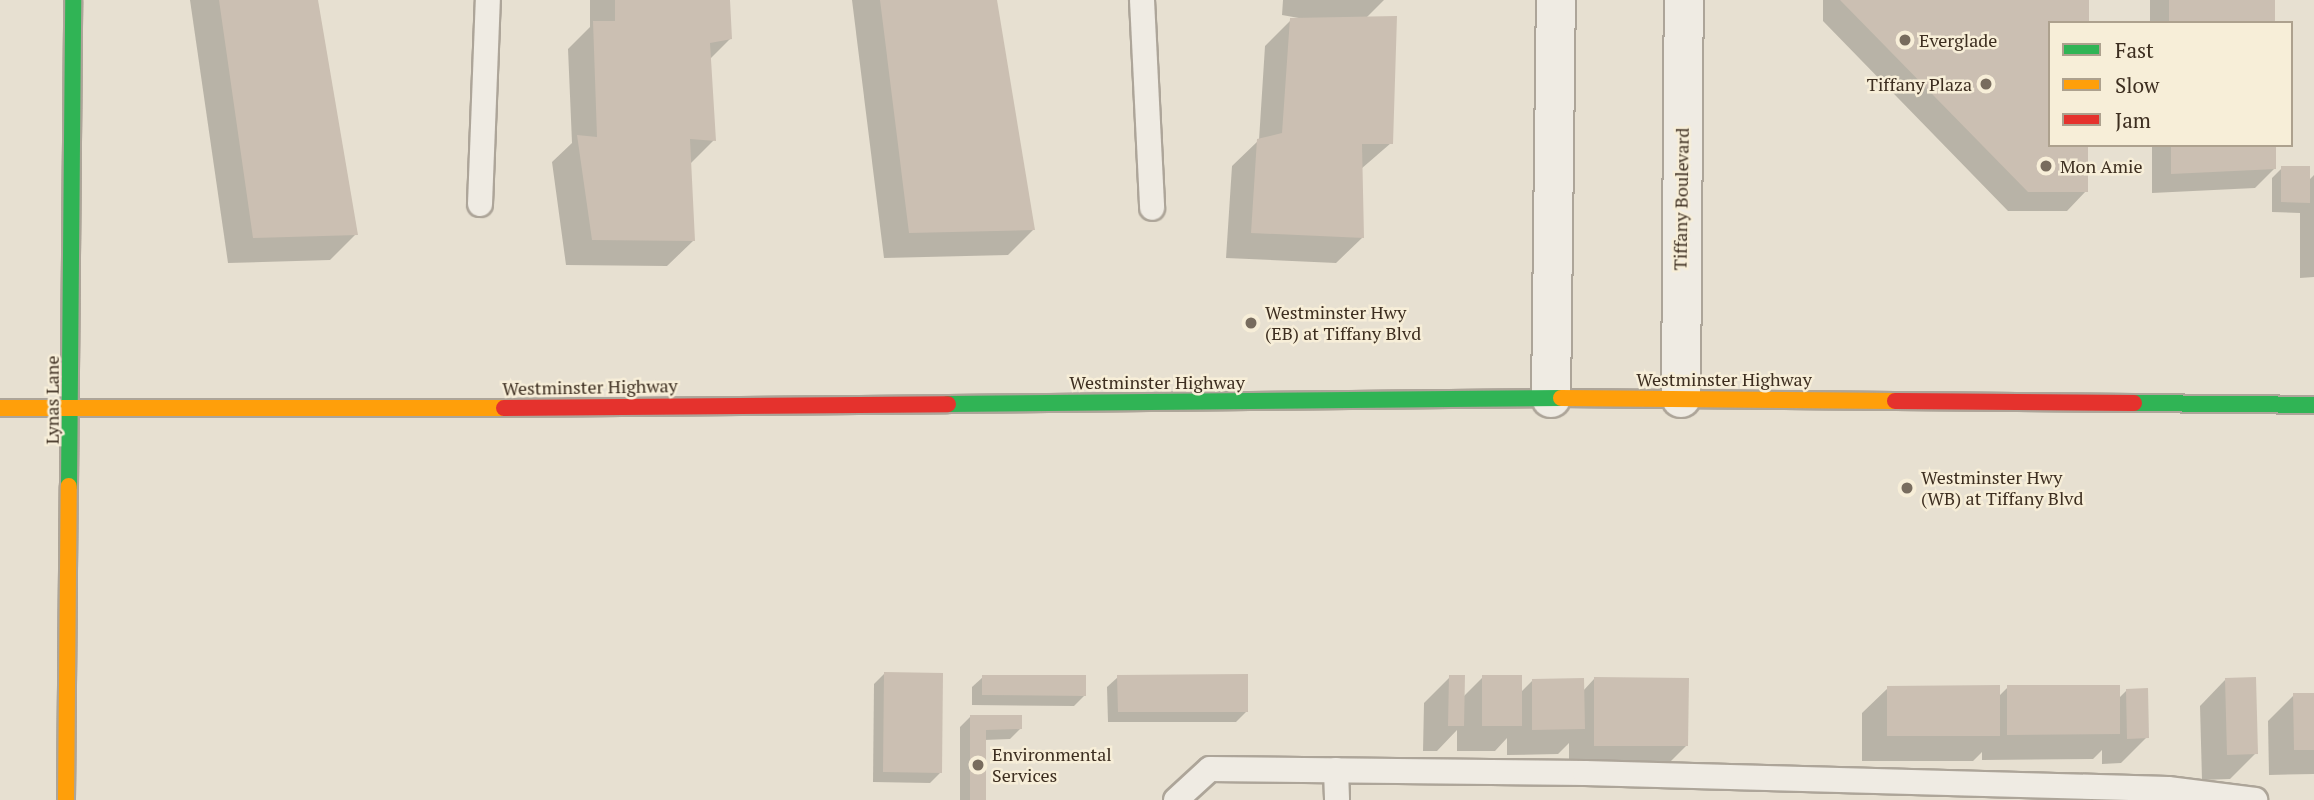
<!DOCTYPE html>
<style>
body{margin:0}
#map{position:relative;width:2314px;height:800px;overflow:hidden;background:#e7e0d1;font-family:"PT Serif",serif}
div>[style]{position:absolute}
[style*='--x']{left:calc(var(--x)*1px);top:calc(var(--y)*1px);width:calc(var(--w)*1px);rotate:calc(var(--a)*1deg)}
.shadow>*{inset:0;background:#0003}
.building>*{inset:0;background:#cbbfb2}
.roads{filter:drop-shadow(2px 0 #ada599) drop-shadow(-2px 0 #ada599) drop-shadow(0 2px #ada599) drop-shadow(0 -2px #ada599)}
.lane>*{height:24px;margin:-12px;padding:0 12px;transform-origin:12px;border-radius:12px;background:#efebe3}
.street>*{height:38px;margin:-19px;padding:0 19px;transform-origin:19px;border-radius:19px;background:#efebe3}
.fast>*{height:16px;margin:-8px;padding:0 8px;transform-origin:8px;border-radius:8px;background:#30b455}
.slow>*{height:16px;margin:-8px;padding:0 8px;transform-origin:8px;border-radius:8px;background:#ff9f0a}
.jam>*{height:16px;margin:-8px;padding:0 8px;transform-origin:8px;border-radius:8px;background:#e5322d}
.dots>*{width:19px;height:19px;translate:-50% -50%;box-sizing:border-box;border:4px solid #f7eed8;border-radius:50%}
span{translate:-50% -50%;white-space:nowrap;text-align:center;line-height:1.15;-webkit-text-stroke:5px #f7eed8;paint-order:stroke}
.poi-label{font-size:18px;color:#3d2e20}
.left{translate:0 -50%;text-align:left}
.right{translate:-100% -50%;text-align:right}
.street-label{font-size:18px;color:#3d2e20}
.legend{position:absolute;left:2048px;top:21px;width:245px;height:126px;box-sizing:border-box;background:#f7eed8;border:2px solid #ada18e;margin:0;padding:9px 12px;list-style:none;font-size:21px;color:#3d2e20}
.legend li{display:flex;align-items:center;gap:14px;height:35px}
.legend b{width:35px;border:2px solid #ada18e}
</style>
<div id="map">
<div class="shadow">
<i style="clip-path:polygon(190px 0,316px 0,356px 234px,330px 260px,228px 263px)"></i>
<i style="clip-path:polygon(590px 0,728px 0,730px 39px,710px 59px,714px 140px,689px 165px,693px 241px,667px 266px,566px 265px,552px 162px,572px 143px,568px 49px,590px 27px)"></i>
<i style="clip-path:polygon(852px 0,995px 0,1034px 229px,1008px 255px,884px 258px)"></i>
<i style="clip-path:polygon(1283px 0,1384px 0,1366px 18px,1391px 143px,1361px 169px,1362px 238px,1336px 263px,1226px 258px,1232px 166px,1259px 140px,1265px 46px,1291px 20px,1310px 20px,1282px 15px)"></i>
<i style="clip-path:polygon(1823px 0,2087px 0,2050px 23px,2050px 145px,2086px 191px,2067px 211px,2008px 211px,1823px 21px)"></i>
<i style="clip-path:polygon(2150px 0,2273px 0,2273px 23px,2150px 23px)"></i>
<i style="clip-path:polygon(2152px 145px,2274px 145px,2275px 168px,2255px 188px,2152px 193px)"></i>
<i style="clip-path:polygon(2282px 168px,2309px 180px,2314px 175px,2314px 277px,2300px 278px,2300px 213px,2272px 212px,2272px 178px)"></i>
<i style="clip-path:polygon(885px 673px,941px 772px,930px 783px,873px 782px,874px 684px)"></i>
<i style="clip-path:polygon(983px 677px,1084px 696px,1074px 706px,972px 705px,972px 687px)"></i>
<i style="clip-path:polygon(1118px 677px,1246px 712px,1236px 722px,1108px 722px,1107px 687px)"></i>
<i style="clip-path:polygon(1450px 677px,1463px 697px,1483px 677px,1520px 693px,1532px 681px,1583px 691px,1594px 679px,1686px 746px,1661px 771px,1569px 771px,1569px 743px,1558px 754px,1507px 755px,1507px 738px,1495px 751px,1457px 751px,1457px 730px,1437px 751px,1423px 751px,1424px 703px)"></i>
<i style="clip-path:polygon(2225px 680px,2256px 753px,2230px 779px,2202px 780px,2200px 706px)"></i>
<i style="clip-path:polygon(2008px 687px,2119px 698px,2127px 690px,2147px 737px,2121px 763px,2102px 764px,2102px 750px,2093px 759px,1982px 760px,1982px 752px,1973px 761px,1862px 761px,1862px 713px,1888px 688px,1999px 696px)"></i>
<i style="clip-path:polygon(2294px 695px,2314px 695px,2314px 774px,2269px 775px,2268px 721px)"></i>
<i style="clip-path:polygon(970px 717px,1020px 729px,1010px 739px,984px 740px,985px 800px,960px 800px,960px 727px)"></i>
</div>
<div class="building">
<i style="clip-path:polygon(219px 0,318px 0,358px 235px,253px 238px)"></i>
<i style="clip-path:polygon(615px 0,730px 0,732px 39px,710px 43px,716px 141px,690px 139px,695px 241px,592px 240px,577px 135px,597px 137px,593px 21px,615px 21px)"></i>
<i style="clip-path:polygon(880px 0,997px 0,1035px 230px,909px 233px)"></i>
<i style="clip-path:polygon(1840px 0,2089px 0,2089px 23px,2050px 23px,2050px 145px,2088px 145px,2088px 192px,2028px 192px)"></i>
<i style="clip-path:polygon(2169px 0,2275px 0,2275px 23px,2169px 23px)"></i>
<i style="clip-path:polygon(1397px 16px,1393px 144px,1362px 144px,1364px 238px,1251px 233px,1257px 139px,1282px 133px,1290px 18px)"></i>
<i style="clip-path:polygon(2171px 145px,2276px 145px,2276px 169px,2171px 174px)"></i>
<i style="clip-path:polygon(2281px 166px,2310px 166px,2310px 203px,2281px 202px)"></i>
<i style="clip-path:polygon(884px 672px,943px 673px,942px 773px,883px 772px)"></i>
<i style="clip-path:polygon(1248px 674px,1248px 712px,1118px 712px,1117px 675px)"></i>
<i style="clip-path:polygon(982px 675px,1086px 675px,1086px 696px,982px 695px)"></i>
<i style="clip-path:polygon(1449px 675px,1465px 675px,1464px 726px,1448px 726px)"></i>
<i style="clip-path:polygon(1482px 675px,1522px 675px,1522px 726px,1482px 726px)"></i>
<i style="clip-path:polygon(1594px 677px,1689px 678px,1688px 746px,1594px 746px)"></i>
<i style="clip-path:polygon(2256px 677px,2258px 754px,2227px 755px,2225px 678px)"></i>
<i style="clip-path:polygon(1584px 678px,1585px 729px,1532px 730px,1532px 679px)"></i>
<i style="clip-path:polygon(2000px 685px,2000px 736px,1887px 736px,1887px 686px)"></i>
<i style="clip-path:polygon(2007px 685px,2120px 685px,2120px 734px,2007px 735px)"></i>
<i style="clip-path:polygon(2148px 688px,2149px 738px,2127px 739px,2126px 689px)"></i>
<i style="clip-path:polygon(2293px 693px,2314px 693px,2314px 750px,2294px 750px)"></i>
<i style="clip-path:polygon(970px 715px,1022px 715px,1022px 729px,986px 730px,986px 800px,970px 800px)"></i>
</div>
<div class="roads">
<div class="lane">
<i style="--x:1142;--y:0;--w:208;--a:87.2"></i>
<i style="--x:480;--y:204;--w:204;--a:-87.8"></i>
<i style="--x:1336;--y:770;--w:30;--a:88"></i>
<i style="--x:1176;--y:800;--w:46;--a:-42.4"></i>
<i style="--x:1210;--y:769;--w:375;--a:0.6"></i>
<i style="--x:1585;--y:773;--w:583;--a:1.57"></i>
<i style="--x:2168;--y:789;--w:88;--a:7.2"></i>
</div>
<div class="street">
<i style="--x:1551;--y:398;--w:398;--a:-89.3"></i>
<i style="--x:1681;--y:398;--w:398;--a:-89.6"></i>
</div>
<div class="fast">
<i style="--x:2134;--y:403;--w:180;--a:0.6"></i>
<i style="--x:948;--y:404;--w:613;--a:-0.56"></i>
<i style="--x:69;--y:486;--w:486;--a:-89.5"></i>
</div>
<div class="slow">
<i style="--x:1561;--y:398;--w:334;--a:0.5"></i>
<i style="--x:0;--y:408;--w:504;--a:0"></i>
<i style="--x:66;--y:800;--w:314;--a:-89.5"></i>
</div>
<div class="jam">
<i style="--x:1895;--y:401;--w:239;--a:0.5"></i>
<i style="--x:504;--y:408;--w:444;--a:-0.5"></i>
</div>
</div>
<div class="dots">
<i style="left:1905px;top:40px;background:#786c5e"></i>
<i style="left:1986px;top:84px;background:#786c5e"></i>
<i style="left:2046px;top:166px;background:#786c5e"></i>
<i style="left:1251px;top:323px;background:#786c5e"></i>
<i style="left:1907px;top:488px;background:#786c5e"></i>
<i style="left:978px;top:765px;background:#786c5e"></i>
</div>
<div class="poi-label">
<span class="left" style="left:1919px;top:40px">Everglade</span>
<span class="right" style="left:1972px;top:84px">Tiffany Plaza</span>
<span class="left" style="left:2060px;top:166px">Mon Amie</span>
<span class="left" style="left:1265px;top:323px">Westminster Hwy<br>(EB) at Tiffany Blvd</span>
<span class="left" style="left:1921px;top:488px">Westminster Hwy<br>(WB) at Tiffany Blvd</span>
<span class="left" style="left:992px;top:765px">Environmental<br>Services</span>
</div>
<div class="street-label">
<span style="left:1681px;top:199px;rotate:-89deg">Tiffany Boulevard</span>
<span style="left:1724px;top:379px">Westminster Highway</span>
<span style="left:1157px;top:382px">Westminster Highway</span>
<span style="left:590px;top:387px;rotate:-1deg">Westminster Highway</span>
<span style="left:52px;top:400px;rotate:-90deg">Lynas Lane</span>
</div>
<ul class="legend">
<li><b style="height:9px;background:#30b455"></b>Fast</li>
<li><b style="height:9px;background:#ff9f0a"></b>Slow</li>
<li><b style="height:9px;background:#e5322d"></b>Jam</li>
</ul>
</div>
